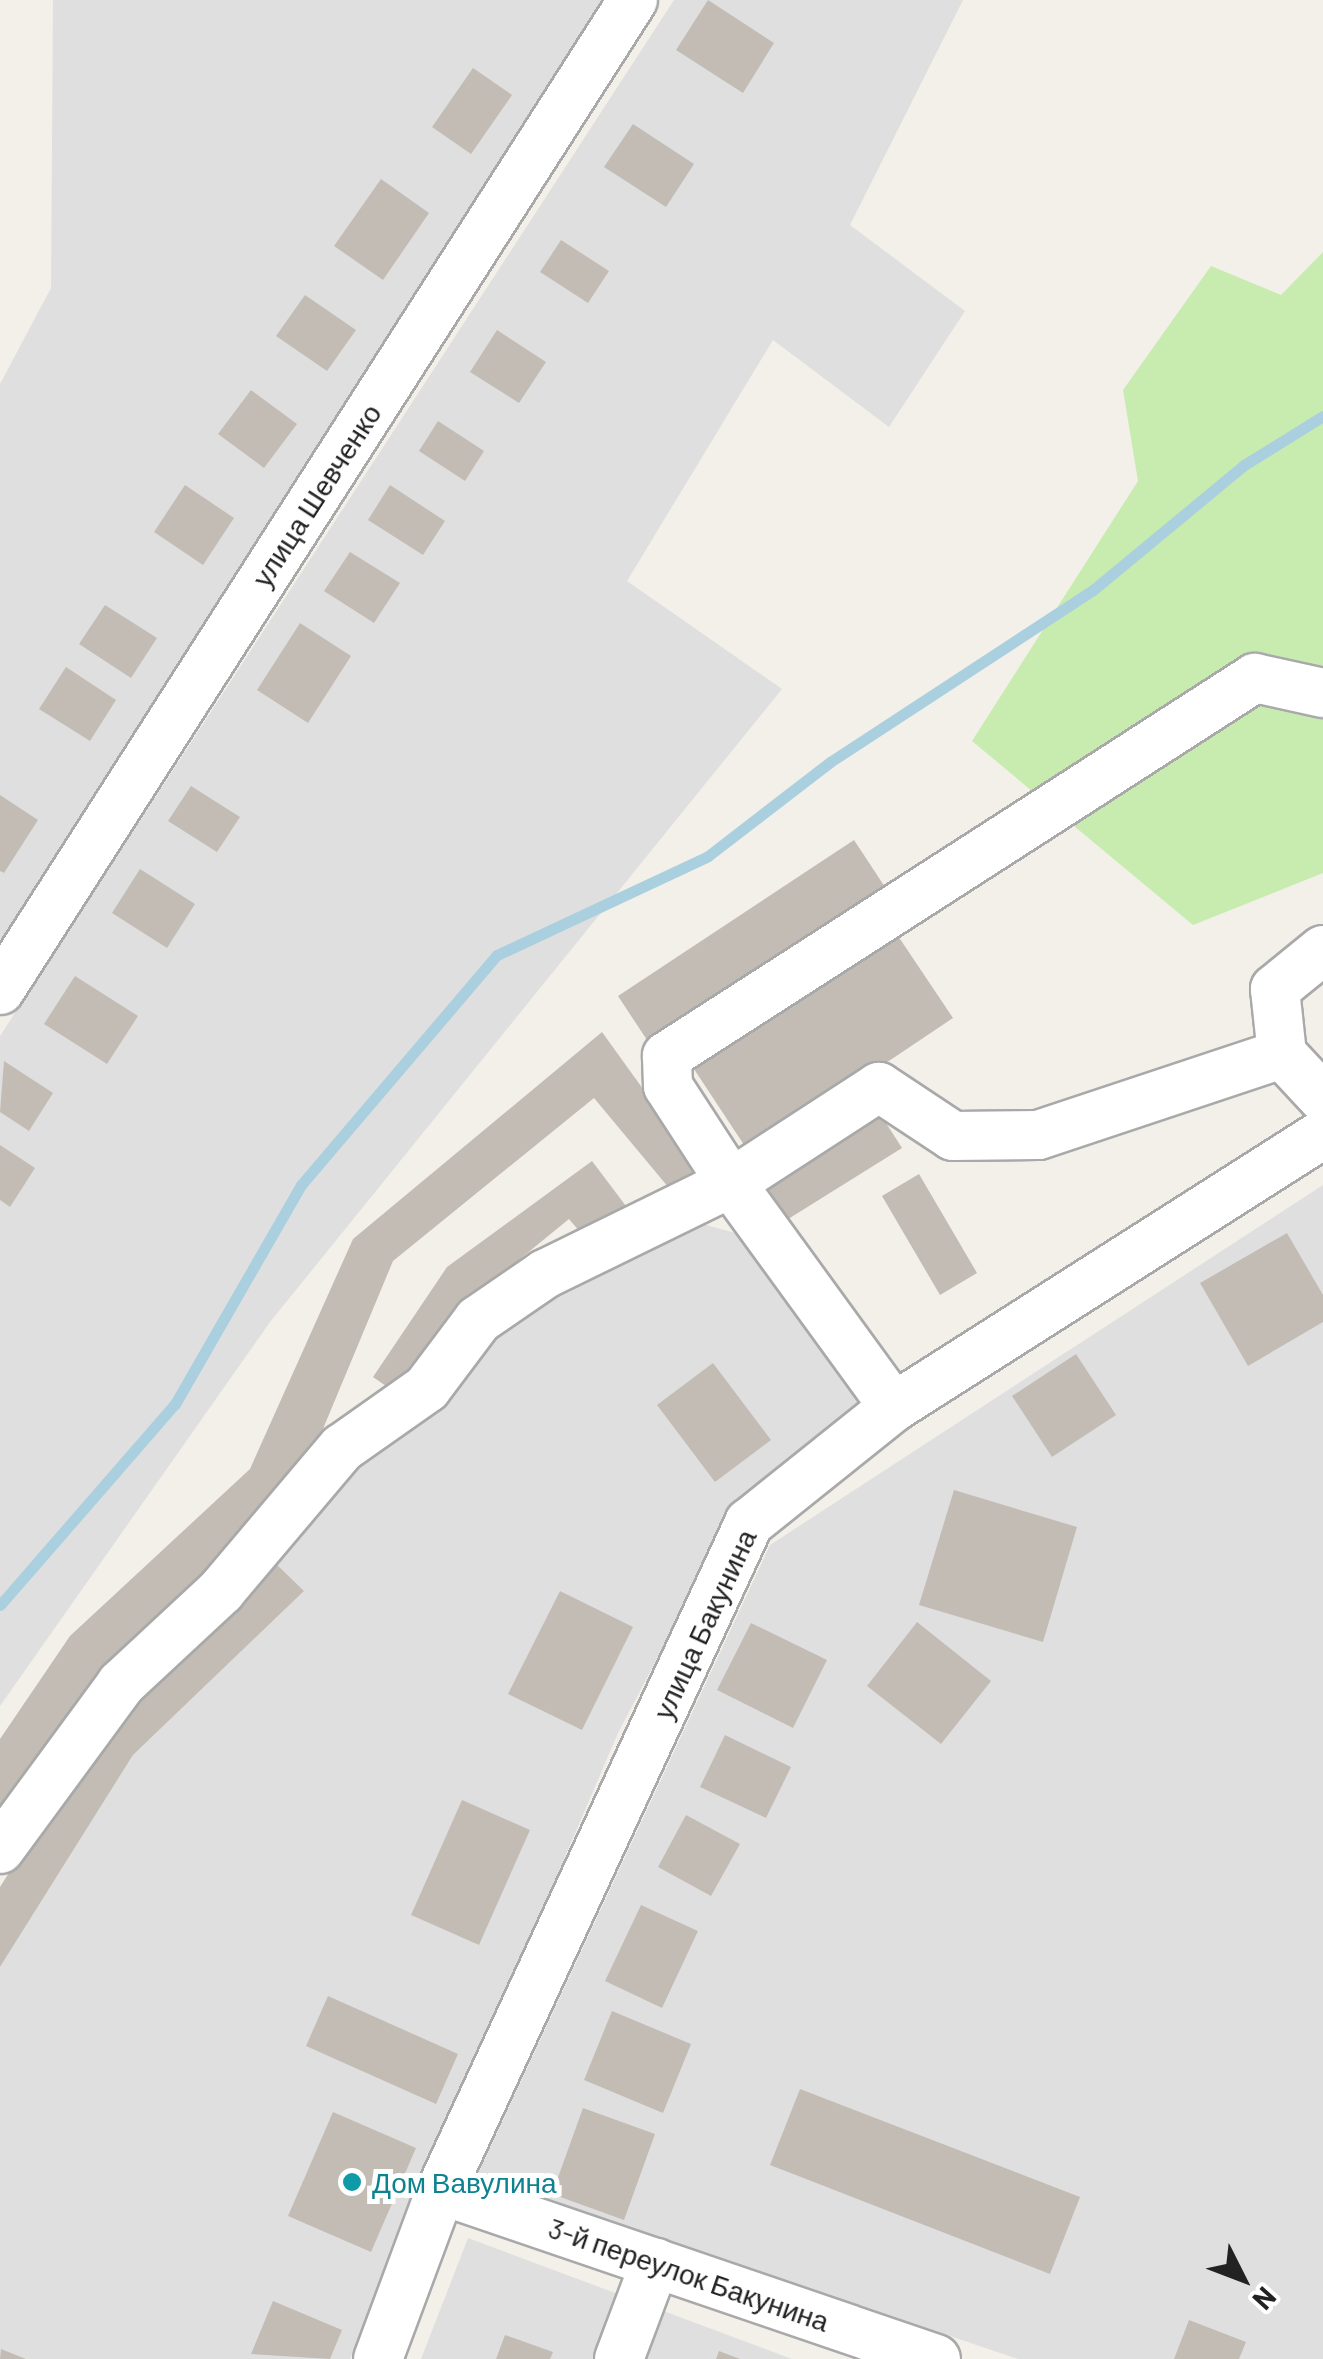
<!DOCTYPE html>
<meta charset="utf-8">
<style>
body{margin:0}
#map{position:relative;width:1323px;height:2359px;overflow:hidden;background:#f2f0e9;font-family:Barlow,sans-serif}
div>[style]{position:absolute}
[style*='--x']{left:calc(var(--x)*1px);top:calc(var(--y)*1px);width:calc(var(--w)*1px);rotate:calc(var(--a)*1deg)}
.residential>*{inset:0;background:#e0dfdf}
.grass>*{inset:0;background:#c8ebb0}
.stream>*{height:11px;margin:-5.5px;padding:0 5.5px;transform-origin:5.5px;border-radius:5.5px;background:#aacfdf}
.building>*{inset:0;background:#c3bcb5}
.roads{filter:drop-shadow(2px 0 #a9a9a9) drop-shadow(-2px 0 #a9a9a9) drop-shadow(0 2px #a9a9a9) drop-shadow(0 -2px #a9a9a9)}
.minor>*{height:48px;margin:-24px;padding:0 24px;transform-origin:24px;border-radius:24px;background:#fff}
.dots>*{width:28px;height:28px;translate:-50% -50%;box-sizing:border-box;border:5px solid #fff;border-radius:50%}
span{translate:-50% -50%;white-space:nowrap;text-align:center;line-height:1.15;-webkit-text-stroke:10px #fff;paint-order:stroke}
.street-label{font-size:28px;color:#222}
.culture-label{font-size:28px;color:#0d838f}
.left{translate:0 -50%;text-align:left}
.north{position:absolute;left:1193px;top:2229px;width:100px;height:100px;-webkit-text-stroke:8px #fff;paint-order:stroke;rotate:132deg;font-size:28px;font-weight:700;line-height:40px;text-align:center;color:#222}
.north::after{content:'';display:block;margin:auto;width:35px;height:45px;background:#222;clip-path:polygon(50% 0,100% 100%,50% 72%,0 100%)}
</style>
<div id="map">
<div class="residential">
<i style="clip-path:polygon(53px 0,612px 0,0 945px,0 384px,51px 288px)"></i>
<i style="clip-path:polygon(674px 0,963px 0,850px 225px,965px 311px,889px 427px,773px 340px,627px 581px,782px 689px,270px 1322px,0 1706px,0 1036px)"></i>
<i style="clip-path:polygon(1323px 1185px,1323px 2359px,1018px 2359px,477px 2176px,770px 1545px)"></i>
<i style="clip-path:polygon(688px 1220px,739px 1234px,870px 1398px,736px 1508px,618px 1733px,350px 2359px,0 2359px,0 1967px,133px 1755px,303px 1592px,274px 1562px,352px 1462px,491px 1333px)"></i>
<i style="clip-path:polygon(468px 2238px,792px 2359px,421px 2359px)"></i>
</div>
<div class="grass">
<i style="clip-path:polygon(1323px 252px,1323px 873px,1193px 925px,972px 741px,1138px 481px,1123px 390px,1211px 266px,1281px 295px)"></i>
</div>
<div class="stream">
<i style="--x:0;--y:1605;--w:267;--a:-49"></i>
<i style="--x:175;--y:1404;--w:253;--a:-60.1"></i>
<i style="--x:301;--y:1185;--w:302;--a:-49.6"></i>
<i style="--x:497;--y:955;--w:233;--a:-25.1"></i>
<i style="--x:708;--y:856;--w:154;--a:-37.6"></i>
<i style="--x:830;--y:762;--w:314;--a:-33.2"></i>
<i style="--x:1093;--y:590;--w:196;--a:-39.6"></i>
<i style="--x:1244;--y:465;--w:93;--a:-31.8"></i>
</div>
<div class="building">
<i style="clip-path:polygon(708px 0,774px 43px,743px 93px,676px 50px)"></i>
<i style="clip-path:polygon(473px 68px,512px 95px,471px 154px,432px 127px)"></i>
<i style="clip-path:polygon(633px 124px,694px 164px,666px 207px,604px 167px)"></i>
<i style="clip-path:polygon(381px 179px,429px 213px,383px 280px,334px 246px)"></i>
<i style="clip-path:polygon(561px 240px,609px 271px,588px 303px,540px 272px)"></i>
<i style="clip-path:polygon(305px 295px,356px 330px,327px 371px,276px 336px)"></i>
<i style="clip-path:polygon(497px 330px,546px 362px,519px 403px,470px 372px)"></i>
<i style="clip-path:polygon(251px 390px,297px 424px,264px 468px,218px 434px)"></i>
<i style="clip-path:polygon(438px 421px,484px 451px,465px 481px,419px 451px)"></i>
<i style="clip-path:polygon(185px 485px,234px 518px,203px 565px,154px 532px)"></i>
<i style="clip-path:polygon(390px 485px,445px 521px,423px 555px,368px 520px)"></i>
<i style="clip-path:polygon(350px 552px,400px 583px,374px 623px,324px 591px)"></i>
<i style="clip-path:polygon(105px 605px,157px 638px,131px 678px,79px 644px)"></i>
<i style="clip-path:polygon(300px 623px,351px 656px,308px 723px,257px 690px)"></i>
<i style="clip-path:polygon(66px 667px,116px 700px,90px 741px,39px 709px)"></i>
<i style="clip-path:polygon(191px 786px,240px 817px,217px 852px,168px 821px)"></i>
<i style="clip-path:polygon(0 795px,38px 820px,4px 873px,0 871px)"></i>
<i style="clip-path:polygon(854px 840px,885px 887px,649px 1043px,618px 996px)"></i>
<i style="clip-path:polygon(140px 869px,195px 904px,167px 948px,112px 913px)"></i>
<i style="clip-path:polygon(892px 927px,953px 1018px,750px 1154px,690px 1063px)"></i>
<i style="clip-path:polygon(75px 976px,138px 1016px,107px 1064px,44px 1024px)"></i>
<i style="clip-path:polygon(602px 1032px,702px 1171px,674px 1194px,594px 1098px,393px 1261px,300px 1484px,107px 1662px,0 1818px,0 1739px,70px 1636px,250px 1469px,353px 1239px)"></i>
<i style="clip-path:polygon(4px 1061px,53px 1093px,29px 1131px,0 1112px)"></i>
<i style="clip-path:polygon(877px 1109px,902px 1148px,785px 1221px,761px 1182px)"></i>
<i style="clip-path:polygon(0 1145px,35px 1168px,10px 1207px,0 1200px)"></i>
<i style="clip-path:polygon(592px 1161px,632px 1214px,586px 1239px,569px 1219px,477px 1294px,402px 1397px,373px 1377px,447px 1267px)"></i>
<i style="clip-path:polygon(919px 1174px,977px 1273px,940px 1295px,882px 1196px)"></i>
<i style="clip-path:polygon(1287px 1233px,1323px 1295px,1323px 1322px,1248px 1366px,1200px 1283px)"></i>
<i style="clip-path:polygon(1076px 1354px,1116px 1415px,1052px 1457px,1012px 1396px)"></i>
<i style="clip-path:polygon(713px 1363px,771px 1440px,715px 1482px,657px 1405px)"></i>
<i style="clip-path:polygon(954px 1490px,1077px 1527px,1043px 1642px,919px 1605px)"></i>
<i style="clip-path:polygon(274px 1562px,304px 1591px,133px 1755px,0 1967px,0 1887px,101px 1727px)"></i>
<i style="clip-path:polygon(560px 1591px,633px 1627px,582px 1730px,508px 1694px)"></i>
<i style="clip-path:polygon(917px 1622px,991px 1681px,941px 1744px,867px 1686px)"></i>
<i style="clip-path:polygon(751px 1623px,827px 1660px,793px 1728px,717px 1690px)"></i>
<i style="clip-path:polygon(725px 1735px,791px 1767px,766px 1818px,700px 1787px)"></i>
<i style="clip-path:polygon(462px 1800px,530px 1830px,479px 1945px,411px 1915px)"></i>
<i style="clip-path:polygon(686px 1815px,740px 1844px,711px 1896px,658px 1867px)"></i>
<i style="clip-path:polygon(641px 1905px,698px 1931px,662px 2008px,605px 1981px)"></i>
<i style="clip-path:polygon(328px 1996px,458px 2054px,436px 2104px,306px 2046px)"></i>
<i style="clip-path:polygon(612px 2011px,691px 2044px,663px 2113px,584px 2080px)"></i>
<i style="clip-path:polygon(800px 2089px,1080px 2197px,1050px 2274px,770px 2165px)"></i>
<i style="clip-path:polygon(583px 2108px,655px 2134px,624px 2220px,552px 2194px)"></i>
<i style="clip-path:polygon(333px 2112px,416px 2148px,371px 2252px,288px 2216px)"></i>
<i style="clip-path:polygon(273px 2301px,342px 2330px,330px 2359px,251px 2354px)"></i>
<i style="clip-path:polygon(1189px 2320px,1246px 2342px,1239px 2359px,1174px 2359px)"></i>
<i style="clip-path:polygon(505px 2335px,553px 2352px,550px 2359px,496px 2359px)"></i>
<i style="clip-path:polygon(1px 2349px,26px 2359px,0 2359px)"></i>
<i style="clip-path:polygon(719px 2351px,740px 2359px,716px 2359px)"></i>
</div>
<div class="roads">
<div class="minor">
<i style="--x:1323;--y:950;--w:62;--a:140.9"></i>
<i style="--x:1275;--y:989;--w:65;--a:83.9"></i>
<i style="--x:1282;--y:1054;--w:60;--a:47"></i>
<i style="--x:0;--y:990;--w:1175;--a:-57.41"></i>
<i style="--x:1282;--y:1054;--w:257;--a:161.6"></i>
<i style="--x:1038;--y:1135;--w:85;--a:179.3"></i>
<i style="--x:953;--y:1136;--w:89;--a:-146.5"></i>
<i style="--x:879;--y:1087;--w:176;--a:147"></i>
<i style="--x:731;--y:1183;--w:116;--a:-123"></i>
<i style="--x:668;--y:1086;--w:30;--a:-92"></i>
<i style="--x:667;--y:1056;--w:699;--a:-32.74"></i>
<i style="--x:1255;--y:678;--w:70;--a:12.4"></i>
<i style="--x:0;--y:1849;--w:205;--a:-53.7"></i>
<i style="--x:121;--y:1684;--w:137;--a:-42.9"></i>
<i style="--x:221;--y:1591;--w:187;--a:-49.8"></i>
<i style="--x:342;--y:1448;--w:104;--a:-35.2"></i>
<i style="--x:427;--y:1388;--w:85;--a:-53.1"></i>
<i style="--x:478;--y:1320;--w:81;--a:-34.5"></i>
<i style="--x:545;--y:1274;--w:207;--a:-26.1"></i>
<i style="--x:731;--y:1183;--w:277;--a:54"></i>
<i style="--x:441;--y:2190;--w:523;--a:18.85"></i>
<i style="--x:378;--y:2359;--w:180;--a:-69.6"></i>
<i style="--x:441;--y:2190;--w:735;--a:-65.21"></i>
<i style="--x:749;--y:1523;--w:186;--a:-38.7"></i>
<i style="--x:894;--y:1407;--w:508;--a:-32.47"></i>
<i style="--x:619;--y:2359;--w:103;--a:-69.4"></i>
</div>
</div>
<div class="dots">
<i style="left:352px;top:2182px;background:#0f9aa8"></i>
</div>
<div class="street-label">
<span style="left:316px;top:495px;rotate:-57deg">улица Шевченко</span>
<span style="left:704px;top:1624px;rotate:-65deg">улица Бакунина</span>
<span style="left:689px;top:2274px;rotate:19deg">3-й переулок Бакунина</span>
</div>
<div class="culture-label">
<span class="left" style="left:372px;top:2182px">Дом Вавулина</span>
</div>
<div class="north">N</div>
</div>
